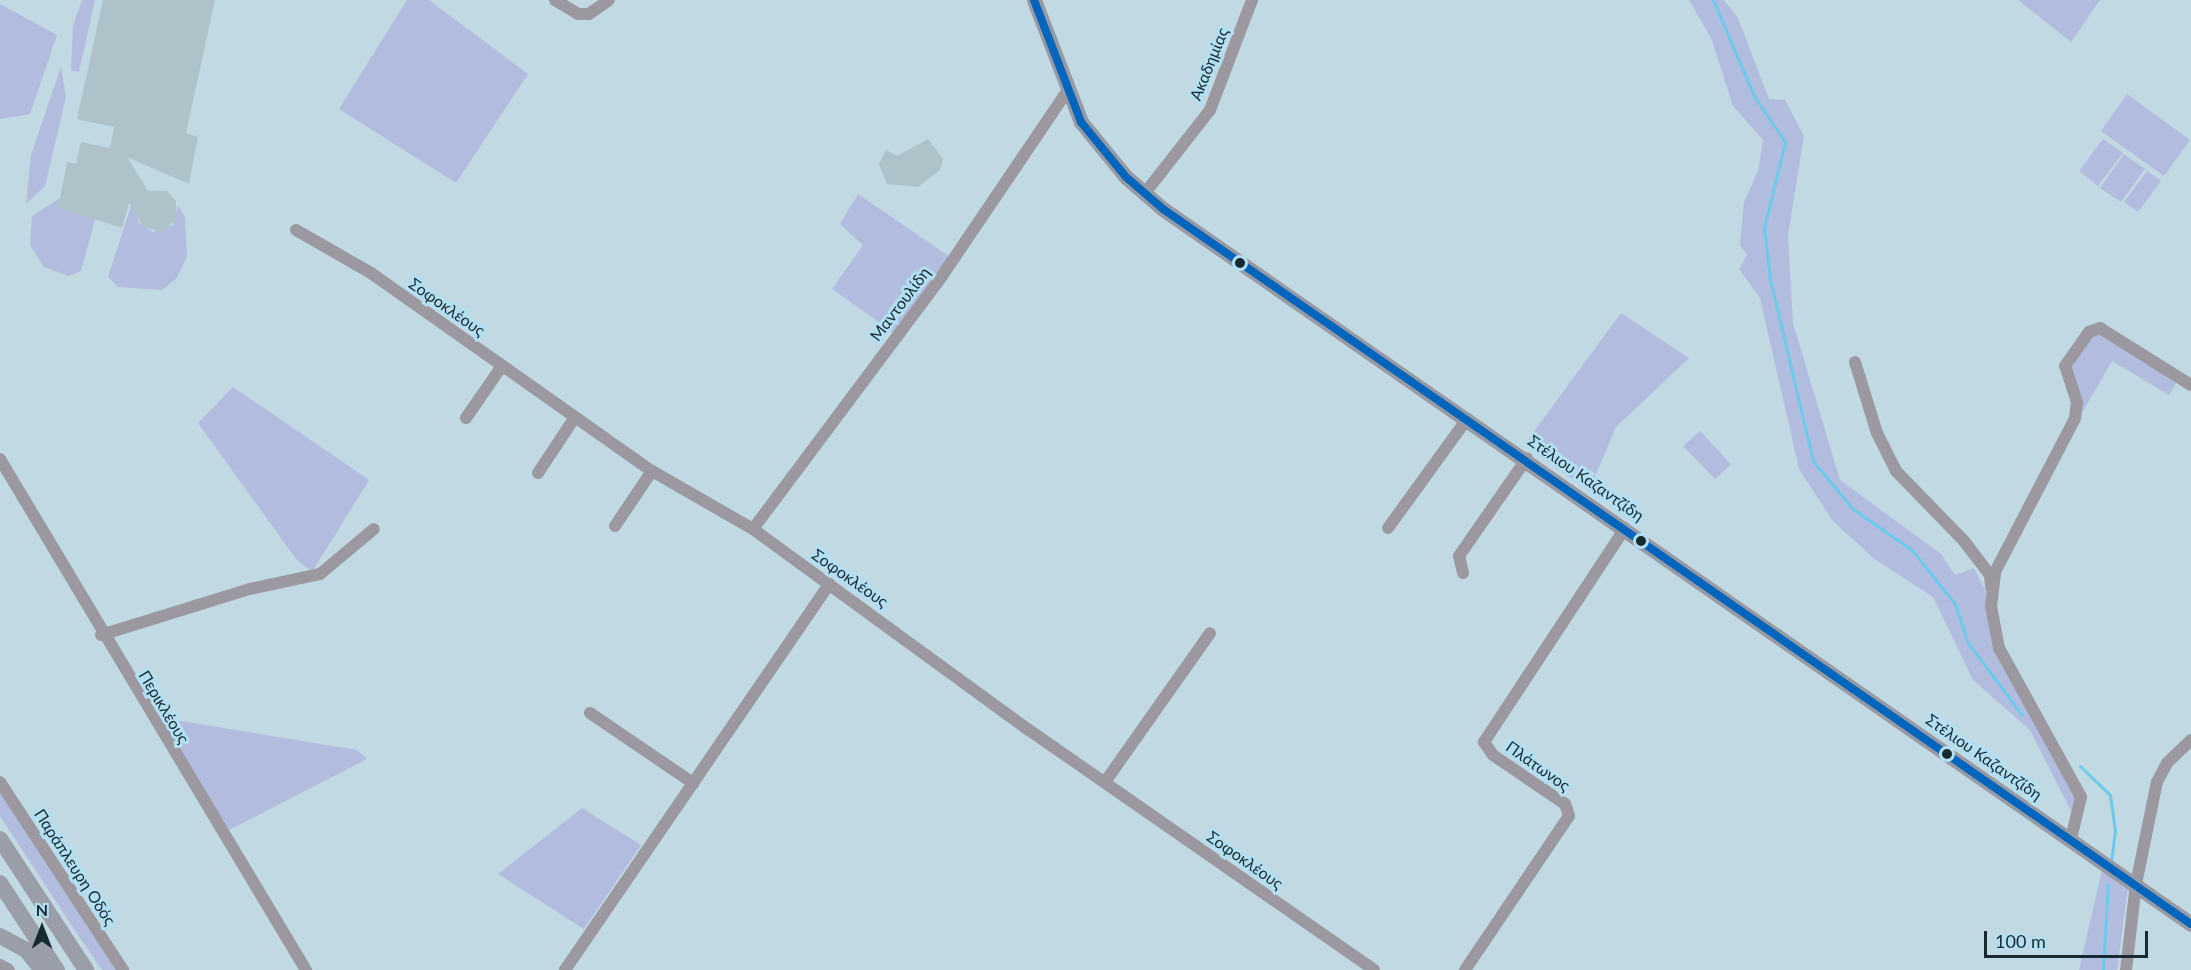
<!DOCTYPE html>
<meta charset="utf-8">
<style>
body{margin:0}
#map{position:relative;width:2191px;height:970px;overflow:hidden;background:#c1d9e3;font-family:Lato,sans-serif}
div>[style]{position:absolute}
[style*='--x']{left:calc(var(--x)*1px);top:calc(var(--y)*1px);width:calc(var(--w)*1px);rotate:calc(var(--a)*1deg)}
.green>*{inset:0;background:#b2bcdf}
.stream>*{height:3px;margin:-1.5px;padding:0 1.5px;transform-origin:1.5px;border-radius:1.5px;background:#6ccaeb}
.building>*{inset:0;background:#aec2ca}
.minor>*{height:12px;margin:-6px;padding:0 6px;transform-origin:6px;border-radius:6px;background:#9b98a0}
.major>*{height:15px;margin:-7.5px;padding:0 7.5px;transform-origin:7.5px;border-radius:7.5px;background:#9799a3}
.highway>*{height:16px;margin:-8px;padding:0 8px;transform-origin:8px;border-radius:8px;background:#999ea8}
.bus-1>*{height:8px;margin:-4px;padding:0 4px;transform-origin:4px;border-radius:4px;background:#0065bd}
.dots>*{width:16px;height:16px;translate:-50% -50%;box-sizing:border-box;border:3px solid #b2dff2;border-radius:50%}
span{translate:-50% -50%;white-space:nowrap;text-align:center;line-height:1.15;-webkit-text-stroke:6px #b2dff2;paint-order:stroke}
.street-label{font-size:16px;color:#182a31}
.north{position:absolute;left:12px;top:898px;width:60px;height:60px;-webkit-text-stroke:4px #b2dff2;paint-order:stroke;rotate:0deg;font-size:16px;font-weight:700;line-height:24px;text-align:center;color:#182a31}
.north::after{content:'';display:block;margin:auto;width:21px;height:27px;background:#182a31;clip-path:polygon(50% 0,100% 100%,50% 72%,0 100%)}
.scale{position:absolute;left:1984px;top:931px;width:164px;height:27px;box-sizing:border-box;border:3px solid #182a31;border-top:0;padding-left:8px;font-size:18px;line-height:21px;white-space:nowrap;color:#182a31;-webkit-text-stroke:4px #b2dff2;paint-order:stroke}
</style>
<div id="map">
<div class="green">
<i style="clip-path:polygon(82px 0,95px 0,79px 72px,71px 70px,73px 26px)"></i>
<i style="clip-path:polygon(407px 0,429px 0,528px 74px,456px 183px,339px 109px)"></i>
<i style="clip-path:polygon(1689px 0,1724px 0,1738px 18px,1769px 99px,1785px 100px,1804px 136px,1788px 235px,1793px 323px,1840px 480px,1941px 554px,1955px 575px,1974px 568px,1986px 592px,1993px 649px,2078px 799px,2073px 815px,2030px 730px,1973px 680px,1933px 597px,1873px 558px,1832px 520px,1799px 469px,1760px 298px,1739px 269px,1747px 255px,1740px 245px,1744px 202px,1758px 171px,1763px 140px,1733px 106px,1711px 38px)"></i>
<i style="clip-path:polygon(2018px 0,2100px 0,2071px 42px)"></i>
<i style="clip-path:polygon(0 4px,57px 35px,30px 114px,0 119px)"></i>
<i style="clip-path:polygon(61px 67px,66px 97px,45px 186px,26px 204px,31px 155px)"></i>
<i style="clip-path:polygon(2127px 94px,2190px 140px,2164px 176px,2101px 131px)"></i>
<i style="clip-path:polygon(2103px 139px,2123px 153px,2098px 186px,2079px 171px)"></i>
<i style="clip-path:polygon(2124px 154px,2145px 169px,2121px 202px,2100px 188px)"></i>
<i style="clip-path:polygon(2147px 171px,2161px 181px,2138px 212px,2124px 202px)"></i>
<i style="clip-path:polygon(858px 194px,950px 257px,893px 332px,832px 289px,863px 245px,840px 224px)"></i>
<i style="clip-path:polygon(60px 198px,58px 208px,96px 216px,81px 271px,69px 276px,44px 267px,30px 245px,32px 216px)"></i>
<i style="clip-path:polygon(132px 203px,139px 223px,153px 232px,173px 225px,178px 206px,185px 217px,187px 256px,177px 278px,162px 290px,118px 287px,108px 277px)"></i>
<i style="clip-path:polygon(1621px 313px,1689px 358px,1616px 427px,1589px 491px,1524px 445px)"></i>
<i style="clip-path:polygon(2102px 333px,2176px 383px,2169px 395px,2112px 361px,2082px 413px,2070px 365px,2092px 334px)"></i>
<i style="clip-path:polygon(233px 387px,369px 480px,312px 572px,296px 559px,198px 423px)"></i>
<i style="clip-path:polygon(1700px 431px,1731px 464px,1715px 479px,1683px 446px)"></i>
<i style="clip-path:polygon(157px 717px,357px 750px,367px 759px,229px 830px)"></i>
<i style="clip-path:polygon(0 791px,120px 970px,102px 970px,74px 929px,0 816px)"></i>
<i style="clip-path:polygon(582px 808px,641px 845px,584px 929px,498px 874px)"></i>
<i style="clip-path:polygon(2102px 870px,2128px 888px,2117px 970px,2079px 970px)"></i>
</div>
<div class="stream">
<i style="--x:1713;--y:0;--w:104;--a:66.9"></i>
<i style="--x:1754;--y:96;--w:55;--a:56"></i>
<i style="--x:1785;--y:142;--w:89;--a:103.7"></i>
<i style="--x:1764;--y:228;--w:51;--a:83.3"></i>
<i style="--x:1770;--y:279;--w:187;--a:76.7"></i>
<i style="--x:1813;--y:461;--w:62;--a:50.2"></i>
<i style="--x:1853;--y:509;--w:72;--a:34.8"></i>
<i style="--x:1912;--y:550;--w:69;--a:51.5"></i>
<i style="--x:1955;--y:604;--w:41;--a:71.6"></i>
<i style="--x:1968;--y:643;--w:90;--a:53.1"></i>
<i style="--x:2080;--y:766;--w:42;--a:44"></i>
<i style="--x:2110;--y:795;--w:35;--a:82"></i>
<i style="--x:2115;--y:830;--w:32;--a:97"></i>
<i style="--x:2103;--y:970;--w:86;--a:-86.7"></i>
</div>
<div class="building">
<i style="clip-path:polygon(103px 0,215px 0,186px 133px,198px 137px,189px 184px,127px 157px,148px 191px,167px 191px,176px 201px,176px 220px,162px 232px,143px 227px,129px 203px,122px 228px,58px 208px,67px 162px,76px 164px,81px 142px,110px 148px,114px 127px,77px 119px)"></i>
<i style="clip-path:polygon(928px 139px,943px 159px,940px 170px,918px 187px,887px 184px,879px 164px,886px 150px,897px 156px)"></i>
</div>
<div class="minor">
<i style="--x:555;--y:0;--w:27;--a:31"></i>
<i style="--x:578;--y:14;--w:11;--a:0"></i>
<i style="--x:589;--y:14;--w:24;--a:-35"></i>
<i style="--x:1145;--y:193;--w:105;--a:-51.9"></i>
<i style="--x:1210;--y:110;--w:118;--a:-69.1"></i>
<i style="--x:296;--y:230;--w:86;--a:29.8"></i>
<i style="--x:371;--y:273;--w:344;--a:35.2"></i>
<i style="--x:652;--y:471;--w:116;--a:29.9"></i>
<i style="--x:753;--y:529;--w:341;--a:36.1"></i>
<i style="--x:1029;--y:730;--w:420;--a:34.8"></i>
<i style="--x:1855;--y:362;--w:74;--a:72.8"></i>
<i style="--x:1877;--y:433;--w:42;--a:63.4"></i>
<i style="--x:1896;--y:471;--w:98;--a:45.8"></i>
<i style="--x:1964;--y:541;--w:43;--a:52.6"></i>
<i style="--x:1990;--y:575;--w:12;--a:85"></i>
<i style="--x:466;--y:418;--w:63;--a:-55.3"></i>
<i style="--x:0;--y:459;--w:596;--a:59.09"></i>
<i style="--x:538;--y:473;--w:67;--a:-56.5"></i>
<i style="--x:615;--y:526;--w:66;--a:-56.1"></i>
<i style="--x:1388;--y:528;--w:135;--a:-54.1"></i>
<i style="--x:753;--y:529;--w:316;--a:-53.2"></i>
<i style="--x:942;--y:276;--w:221;--a:-55.9"></i>
<i style="--x:1463;--y:573;--w:17;--a:-103"></i>
<i style="--x:1459;--y:556;--w:119;--a:-55.2"></i>
<i style="--x:101;--y:635;--w:156;--a:-17.2"></i>
<i style="--x:250;--y:589;--w:72;--a:-12.1"></i>
<i style="--x:320;--y:574;--w:70;--a:-39.8"></i>
<i style="--x:590;--y:713;--w:125;--a:34.2"></i>
<i style="--x:0;--y:782;--w:225;--a:56.8"></i>
<i style="--x:1105;--y:782;--w:182;--a:-54.8"></i>
<i style="--x:2071;--y:839;--w:43;--a:-76.6"></i>
<i style="--x:2081;--y:797;--w:170;--a:-118.8"></i>
<i style="--x:1999;--y:648;--w:43;--a:-100.8"></i>
<i style="--x:1991;--y:606;--w:34;--a:-83"></i>
<i style="--x:1995;--y:572;--w:174;--a:-62.5"></i>
<i style="--x:2075;--y:418;--w:16;--a:-83"></i>
<i style="--x:2077;--y:402;--w:38;--a:-108"></i>
<i style="--x:2065;--y:366;--w:42;--a:-54.8"></i>
<i style="--x:2089;--y:332;--w:12;--a:-20"></i>
<i style="--x:2100;--y:328;--w:107;--a:32.1"></i>
<i style="--x:0;--y:965;--w:10;--a:29"></i>
<i style="--x:565;--y:970;--w:468;--a:-55.6"></i>
<i style="--x:1465;--y:970;--w:186;--a:-56"></i>
<i style="--x:1569;--y:816;--w:13;--a:-108"></i>
<i style="--x:1565;--y:804;--w:87;--a:-145.8"></i>
<i style="--x:1493;--y:755;--w:16;--a:-125"></i>
<i style="--x:1484;--y:742;--w:256;--a:-56.6"></i>
<i style="--x:2126;--y:970;--w:87;--a:-83.4"></i>
<i style="--x:2136;--y:884;--w:104;--a:-78.4"></i>
<i style="--x:2157;--y:782;--w:21;--a:-62"></i>
<i style="--x:2167;--y:763;--w:33;--a:-44"></i>
</div>
<div class="major">
<i style="--x:1034;--y:0;--w:131;--a:68.9"></i>
<i style="--x:1081;--y:122;--w:71;--a:50.7"></i>
<i style="--x:1126;--y:177;--w:49;--a:40.9"></i>
<i style="--x:1163;--y:209;--w:1252;--a:34.82"></i>
</div>
<div class="highway">
<i style="--x:0;--y:839;--w:157;--a:56.7"></i>
<i style="--x:0;--y:883;--w:104;--a:56.8"></i>
<i style="--x:0;--y:936;--w:30;--a:28"></i>
<i style="--x:26;--y:950;--w:26;--a:51"></i>
</div>
<div class="bus-1">
<i style="--x:1034;--y:0;--w:131;--a:68.9"></i>
<i style="--x:1081;--y:122;--w:71;--a:50.7"></i>
<i style="--x:1126;--y:177;--w:49;--a:40.9"></i>
<i style="--x:1163;--y:209;--w:1252;--a:34.82"></i>
</div>
<div class="dots">
<i style="left:1240px;top:263px;background:#182a31"></i>
<i style="left:1641px;top:541px;background:#182a31"></i>
<i style="left:1947px;top:754px;background:#182a31"></i>
</div>
<div class="street-label">
<span style="left:1209px;top:64px;rotate:-68deg">Ακαδημίας</span>
<span style="left:900px;top:304px;rotate:-53deg">Μαντουλίδη</span>
<span style="left:447px;top:307px;rotate:35deg">Σοφοκλέους</span>
<span style="left:1586px;top:478px;rotate:35deg">Στέλιου Καζαντζίδη</span>
<span style="left:850px;top:578px;rotate:35deg">Σοφοκλέους</span>
<span style="left:164px;top:707px;rotate:59deg">Περικλέους</span>
<span style="left:1984px;top:757px;rotate:35deg">Στέλιου Καζαντζίδη</span>
<span style="left:1538px;top:766px;rotate:35deg">Πλάτωνος</span>
<span style="left:1245px;top:860px;rotate:35deg">Σοφοκλέους</span>
<span style="left:75px;top:867px;rotate:57deg">Παράπλευρη Οδός</span>
</div>
<div class="north">N</div>
<div class="scale">100 m</div>
</div>
